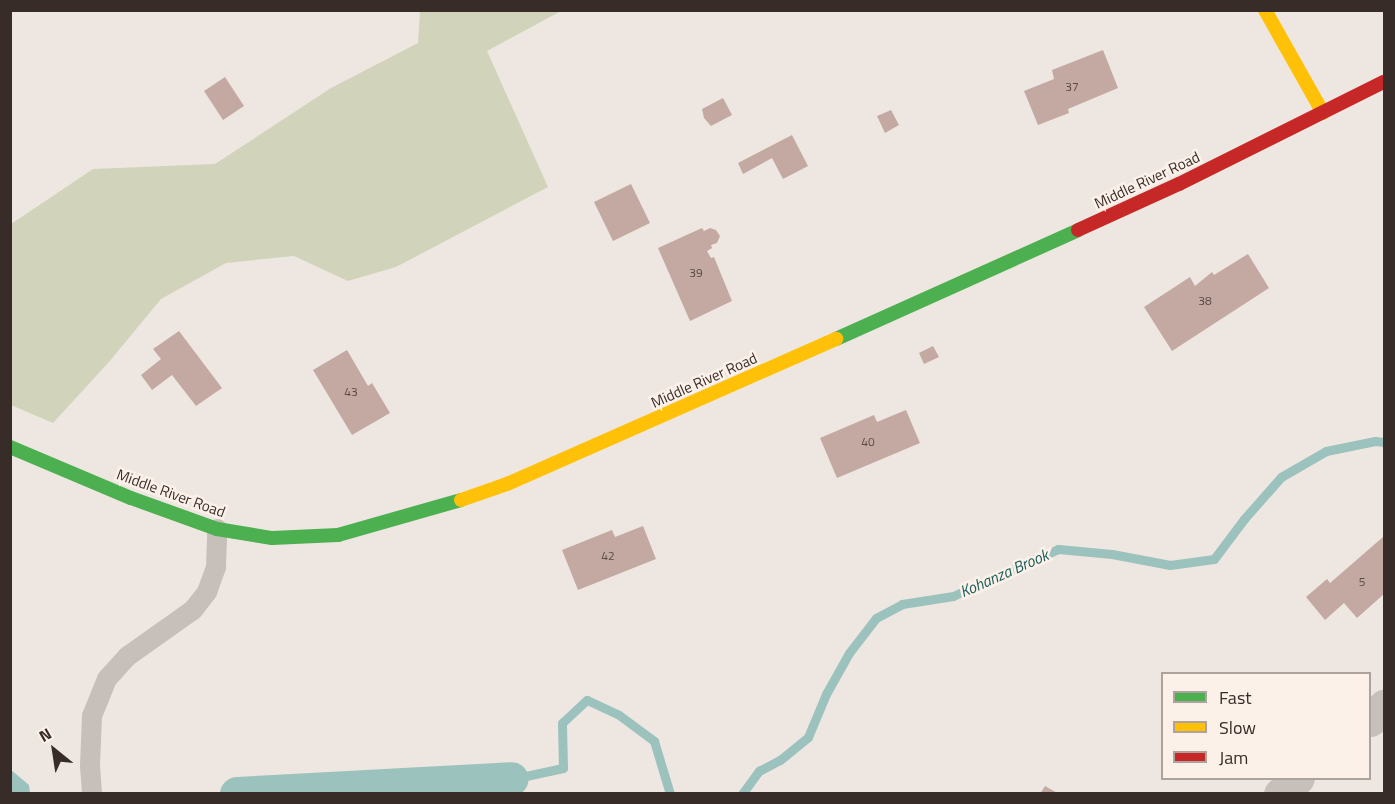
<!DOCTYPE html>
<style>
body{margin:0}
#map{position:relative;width:1395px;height:804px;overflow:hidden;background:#eee7e1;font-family:"Titillium Web",sans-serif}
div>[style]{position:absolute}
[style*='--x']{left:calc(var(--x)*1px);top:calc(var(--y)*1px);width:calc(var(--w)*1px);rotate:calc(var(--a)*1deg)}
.green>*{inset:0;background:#d1d4ba}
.water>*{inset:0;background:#9cc2be}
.stream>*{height:9px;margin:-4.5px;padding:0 4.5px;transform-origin:4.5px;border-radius:4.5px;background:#9cc2be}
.canal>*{height:34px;margin:-17px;padding:0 17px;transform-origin:17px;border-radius:17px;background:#9cc2be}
.building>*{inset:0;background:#c3a9a2}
.lane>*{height:20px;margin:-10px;padding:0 10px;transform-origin:10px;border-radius:10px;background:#c7bfba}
.street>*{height:33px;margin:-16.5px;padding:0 16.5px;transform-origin:16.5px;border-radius:16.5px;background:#c7bfba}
.fast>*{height:14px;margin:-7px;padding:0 7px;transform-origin:7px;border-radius:7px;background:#4caf50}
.slow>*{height:14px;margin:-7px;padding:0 7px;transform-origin:7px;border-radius:7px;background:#ffc107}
.jam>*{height:14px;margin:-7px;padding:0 7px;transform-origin:7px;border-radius:7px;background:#c62828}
span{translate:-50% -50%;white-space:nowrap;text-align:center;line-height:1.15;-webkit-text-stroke:5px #fbf1e9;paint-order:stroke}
.number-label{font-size:12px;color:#5b4b46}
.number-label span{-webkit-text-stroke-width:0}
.street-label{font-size:15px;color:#382c28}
.water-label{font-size:16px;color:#1b5d5b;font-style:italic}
.frame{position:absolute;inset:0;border:12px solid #382c28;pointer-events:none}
.legend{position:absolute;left:1161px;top:672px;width:210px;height:108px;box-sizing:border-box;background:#fbf1e9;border:2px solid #ada29c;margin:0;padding:8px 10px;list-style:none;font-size:18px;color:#382c28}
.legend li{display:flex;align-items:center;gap:12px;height:30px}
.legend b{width:30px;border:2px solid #ada29c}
.north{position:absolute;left:24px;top:720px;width:60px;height:60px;-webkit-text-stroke:4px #fbf1e9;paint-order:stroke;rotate:330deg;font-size:16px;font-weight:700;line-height:24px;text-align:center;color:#382c28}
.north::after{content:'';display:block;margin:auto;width:21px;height:27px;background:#382c28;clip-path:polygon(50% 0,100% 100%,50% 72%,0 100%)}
</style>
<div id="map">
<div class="green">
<i style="clip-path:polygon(420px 11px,561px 11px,487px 51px,548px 187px,396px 267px,348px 281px,294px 256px,226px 263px,161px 299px,109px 362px,53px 423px,11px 405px,11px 224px,93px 169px,215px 164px,331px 88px,418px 43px)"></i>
</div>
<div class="water">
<i style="clip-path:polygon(10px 769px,29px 785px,30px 793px,11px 793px)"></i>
</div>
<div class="stream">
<i style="--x:512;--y:779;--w:52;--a:-12.2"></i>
<i style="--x:563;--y:768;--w:45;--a:-91.3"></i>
<i style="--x:562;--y:723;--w:34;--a:-43"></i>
<i style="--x:587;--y:700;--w:35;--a:25"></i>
<i style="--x:619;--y:715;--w:44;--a:36.6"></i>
<i style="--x:654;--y:741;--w:55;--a:73.2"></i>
<i style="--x:742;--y:794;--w:29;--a:-54"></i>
<i style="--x:759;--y:771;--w:24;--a:-28"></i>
<i style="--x:780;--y:760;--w:36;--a:-39"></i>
<i style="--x:808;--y:737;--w:47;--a:-67.3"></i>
<i style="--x:826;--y:694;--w:47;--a:-60.7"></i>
<i style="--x:849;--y:653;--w:44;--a:-52.4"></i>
<i style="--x:876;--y:618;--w:30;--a:-28"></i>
<i style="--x:902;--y:604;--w:52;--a:-8.9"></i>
<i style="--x:953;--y:596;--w:115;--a:-24.1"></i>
<i style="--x:1058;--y:549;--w:54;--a:5.3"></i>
<i style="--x:1112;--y:554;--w:59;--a:10.7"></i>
<i style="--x:1170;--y:565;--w:44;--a:-7.8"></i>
<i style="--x:1214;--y:559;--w:50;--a:-53.1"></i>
<i style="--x:1244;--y:519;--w:56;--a:-48.6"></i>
<i style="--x:1281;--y:477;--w:52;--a:-30"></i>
<i style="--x:1326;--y:451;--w:50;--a:-11.5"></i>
<i style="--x:1375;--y:441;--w:9;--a:6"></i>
</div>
<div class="canal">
<i style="--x:237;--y:794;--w:275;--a:-3.1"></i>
</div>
<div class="building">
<i style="clip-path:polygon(1103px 50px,1118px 88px,1068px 109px,1069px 113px,1038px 125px,1024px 91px,1054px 79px,1052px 70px)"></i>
<i style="clip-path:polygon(225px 77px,244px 106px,223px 120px,204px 91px)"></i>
<i style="clip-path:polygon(723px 98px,732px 115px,711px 126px,704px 118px,702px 109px)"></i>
<i style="clip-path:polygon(891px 110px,899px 125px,885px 133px,877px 116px)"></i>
<i style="clip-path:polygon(792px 135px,808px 166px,783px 179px,772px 158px,743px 174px,738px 163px)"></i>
<i style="clip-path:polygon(631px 184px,650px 223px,613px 241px,594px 202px)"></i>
<i style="clip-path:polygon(702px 228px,704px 231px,710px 228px,716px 230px,720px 236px,717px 243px,711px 245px,712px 248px,707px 251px,711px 258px,714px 257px,732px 301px,690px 321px,658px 248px)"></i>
<i style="clip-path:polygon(1248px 254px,1269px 288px,1172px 351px,1144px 307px,1190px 277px,1195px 286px,1212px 272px,1214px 275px)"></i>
<i style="clip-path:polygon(179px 331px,222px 388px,196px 406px,172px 375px,152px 390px,141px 375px,161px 359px,153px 349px)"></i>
<i style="clip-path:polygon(933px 346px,939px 357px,924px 364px,919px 353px)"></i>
<i style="clip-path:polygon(347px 350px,368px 386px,372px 383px,390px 413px,352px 435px,313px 370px)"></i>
<i style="clip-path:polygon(906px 410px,920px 443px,837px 478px,820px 438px,874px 415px,877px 422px)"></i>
<i style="clip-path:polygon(643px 526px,656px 559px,578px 590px,562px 550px,612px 530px,615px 537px)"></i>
<i style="clip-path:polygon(1383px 537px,1384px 594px,1357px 618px,1344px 603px,1325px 620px,1306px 597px,1327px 579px,1330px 583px)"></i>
<i style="clip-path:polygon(1045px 786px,1059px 794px,1040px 794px)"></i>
</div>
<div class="lane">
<i style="--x:92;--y:794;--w:28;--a:-94"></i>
<i style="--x:90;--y:766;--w:50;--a:-87.7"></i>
<i style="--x:92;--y:716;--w:40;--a:-68"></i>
<i style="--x:107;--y:679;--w:31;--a:-48"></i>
<i style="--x:128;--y:656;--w:80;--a:-35.3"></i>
<i style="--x:193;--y:610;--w:23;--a:-52"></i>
<i style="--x:207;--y:592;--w:27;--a:-70"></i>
<i style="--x:216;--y:567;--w:38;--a:-88"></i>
</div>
<div class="street">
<i style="--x:1370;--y:720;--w:20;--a:-45"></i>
<i style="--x:1280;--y:794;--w:24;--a:-42"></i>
</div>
<div class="fast">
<i style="--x:836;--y:339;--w:265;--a:-24.2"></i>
<i style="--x:10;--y:447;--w:131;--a:22.9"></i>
<i style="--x:131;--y:498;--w:91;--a:19.8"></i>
<i style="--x:217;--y:529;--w:56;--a:9.3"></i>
<i style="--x:272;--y:538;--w:66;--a:-2.6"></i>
<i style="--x:338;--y:535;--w:128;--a:-15.9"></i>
</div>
<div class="slow">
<i style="--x:1265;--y:10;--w:118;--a:60.6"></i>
<i style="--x:461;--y:500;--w:49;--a:-19.2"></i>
<i style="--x:507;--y:484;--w:360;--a:-23.8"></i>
</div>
<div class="jam">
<i style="--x:1078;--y:230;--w:111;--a:-24.5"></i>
<i style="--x:1179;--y:184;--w:229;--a:-26.5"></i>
</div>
<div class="number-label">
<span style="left:1072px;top:87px">37</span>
<span style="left:696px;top:273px">39</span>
<span style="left:1205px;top:301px">38</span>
<span style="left:351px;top:392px">43</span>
<span style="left:868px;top:442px">40</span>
<span style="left:608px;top:556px">42</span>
<span style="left:1362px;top:582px">5</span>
</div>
<div class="street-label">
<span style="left:1147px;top:180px;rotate:-25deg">Middle River Road</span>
<span style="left:704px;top:380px;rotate:-24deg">Middle River Road</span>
<span style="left:171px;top:493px;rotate:20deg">Middle River Road</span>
</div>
<div class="water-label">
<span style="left:1004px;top:573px;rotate:-24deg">Kohanza Brook</span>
</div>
<div class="frame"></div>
<ul class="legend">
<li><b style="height:8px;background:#4caf50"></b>Fast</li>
<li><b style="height:8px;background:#ffc107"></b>Slow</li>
<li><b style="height:8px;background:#c62828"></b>Jam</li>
</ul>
<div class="north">N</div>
</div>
